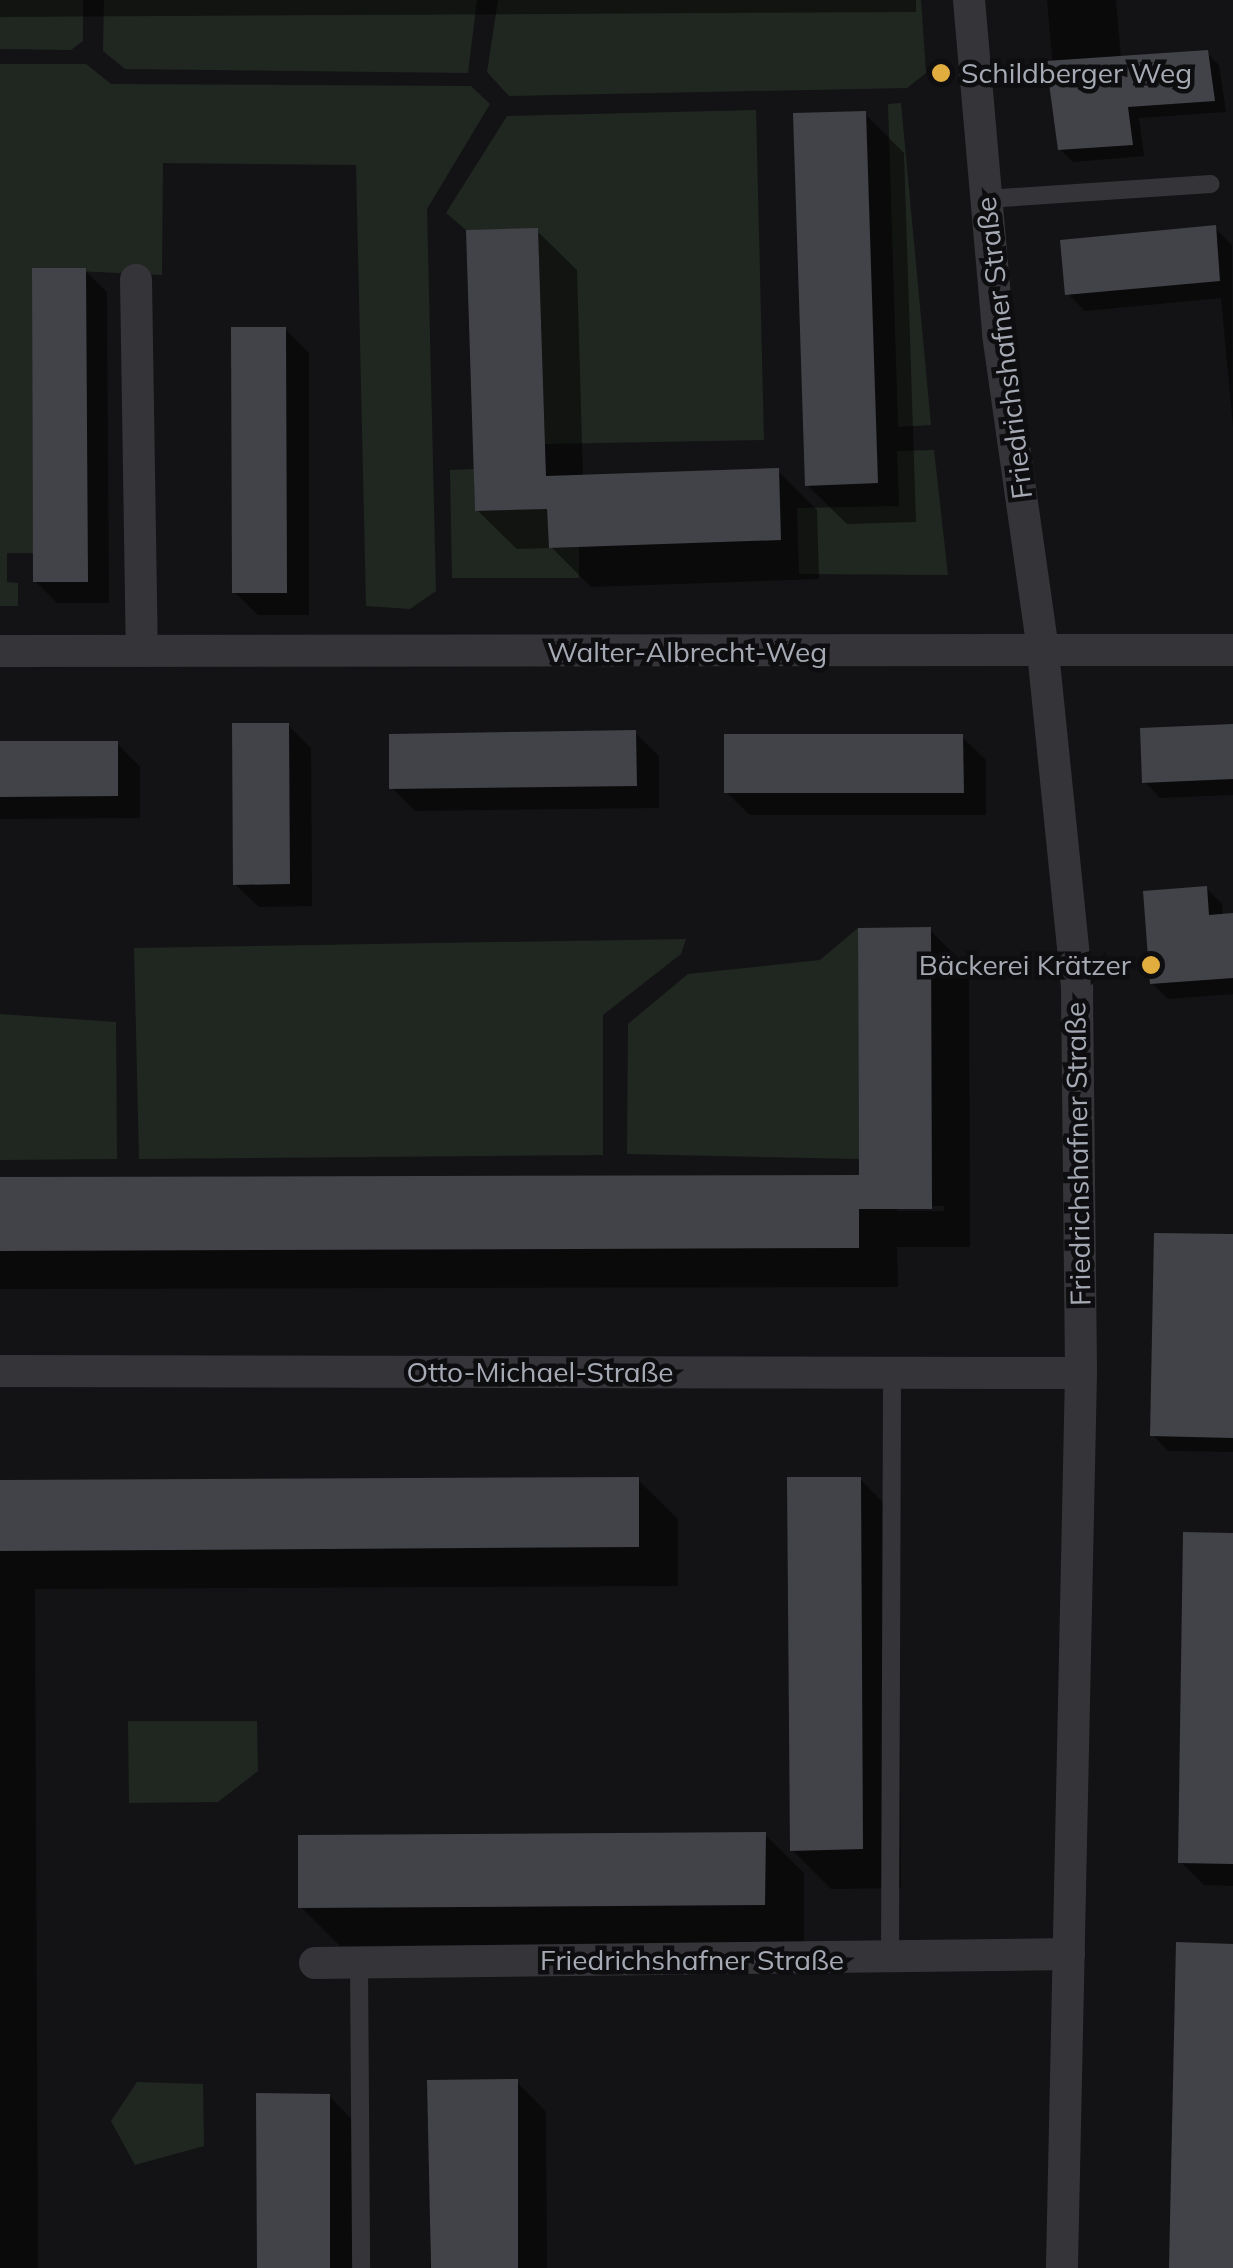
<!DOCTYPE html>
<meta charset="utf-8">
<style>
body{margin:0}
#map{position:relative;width:1233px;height:2268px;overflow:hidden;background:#131315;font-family:Mulish,sans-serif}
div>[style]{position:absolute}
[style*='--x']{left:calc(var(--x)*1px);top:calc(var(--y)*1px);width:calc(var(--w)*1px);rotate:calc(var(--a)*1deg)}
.green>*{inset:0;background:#202721}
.shadow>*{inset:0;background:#0007}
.building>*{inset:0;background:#424348}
.lane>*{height:18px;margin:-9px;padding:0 9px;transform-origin:9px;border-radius:9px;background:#353539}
.street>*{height:32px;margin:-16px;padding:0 16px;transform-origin:16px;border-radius:16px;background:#353539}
.dots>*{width:28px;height:28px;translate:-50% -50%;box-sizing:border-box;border:5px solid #0e0e10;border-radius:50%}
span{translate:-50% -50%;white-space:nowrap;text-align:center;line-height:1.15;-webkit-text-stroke:9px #0e0e10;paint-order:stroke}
.poi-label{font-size:28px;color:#a6aab4}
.left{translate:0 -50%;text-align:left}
.right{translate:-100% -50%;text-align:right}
.street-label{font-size:28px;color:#a6aab4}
</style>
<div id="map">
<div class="green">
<i style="clip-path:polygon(0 0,83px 0,83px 41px,71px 50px,0 49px)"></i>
<i style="clip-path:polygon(104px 0,477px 0,468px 73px,125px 69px,103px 51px)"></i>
<i style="clip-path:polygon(498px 0,921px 0,926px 73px,907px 88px,509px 96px,487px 72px)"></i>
<i style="clip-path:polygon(0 64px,86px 64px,111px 84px,471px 86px,490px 104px,427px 209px,436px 591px,410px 609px,366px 606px,356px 165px,163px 163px,162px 275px,32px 269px,33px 553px,7px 553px,7px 582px,18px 583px,18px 606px,0 606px)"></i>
<i style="clip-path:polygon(901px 103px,931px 425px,898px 427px,888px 104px)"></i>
<i style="clip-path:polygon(756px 110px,764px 440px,545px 444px,538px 229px,466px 230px,446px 213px,507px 116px)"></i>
<i style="clip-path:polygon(934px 450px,948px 575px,799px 574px,797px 508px,899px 506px,897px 451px)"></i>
<i style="clip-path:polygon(474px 469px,475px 511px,547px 509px,549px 548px,579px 547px,579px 578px,452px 578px,450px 470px)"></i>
<i style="clip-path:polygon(858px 928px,859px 1159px,627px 1154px,628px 1024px,688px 974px,820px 960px)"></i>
<i style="clip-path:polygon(686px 939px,681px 954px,603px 1015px,603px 1155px,139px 1159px,134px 948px)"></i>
<i style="clip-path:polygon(0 1014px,116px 1022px,117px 1159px,0 1160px)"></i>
<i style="clip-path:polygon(128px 1721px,257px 1721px,258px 1771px,218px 1802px,129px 1803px)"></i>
<i style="clip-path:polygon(137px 2082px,203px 2084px,204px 2146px,135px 2165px,111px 2121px)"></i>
</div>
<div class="shadow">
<i style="clip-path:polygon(0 0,916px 0,916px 12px,0 17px)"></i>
<i style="clip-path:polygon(1047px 0,1116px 0,1121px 58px,1207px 53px,1219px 65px,1226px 112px,1139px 118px,1144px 156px,1073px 162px,1060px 149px)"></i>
<i style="clip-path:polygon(865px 114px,904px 153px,916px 522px,847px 524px,807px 485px)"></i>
<i style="clip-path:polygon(1215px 228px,1232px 245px,1233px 427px,1221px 298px,1085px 311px,1068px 294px)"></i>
<i style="clip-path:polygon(537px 231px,577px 270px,583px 477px,778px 471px,817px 510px,819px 579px,591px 587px,552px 548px,517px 549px,477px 510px)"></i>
<i style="clip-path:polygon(85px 271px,107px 292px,109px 603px,57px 603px,35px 581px)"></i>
<i style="clip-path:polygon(285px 329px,309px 353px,309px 615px,258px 615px,234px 592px)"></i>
<i style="clip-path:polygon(288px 725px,311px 748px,312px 906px,259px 907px,235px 884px)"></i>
<i style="clip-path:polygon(1233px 727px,1233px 795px,1160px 798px,1145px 782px)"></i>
<i style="clip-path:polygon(635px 733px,659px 756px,659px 808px,415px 811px,392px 788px)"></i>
<i style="clip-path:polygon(962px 737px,986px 760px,986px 815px,750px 815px,726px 792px)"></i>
<i style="clip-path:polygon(117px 743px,140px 767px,140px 818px,0 819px,0 744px)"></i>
<i style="clip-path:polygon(1206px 888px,1222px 904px,1223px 916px,1233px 916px,1233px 994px,1168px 999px,1152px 983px)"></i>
<i style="clip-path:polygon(evenodd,930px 930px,969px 969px,970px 1247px,897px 1247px,898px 1287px,0 1289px,0 1180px,861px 1177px,930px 930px,897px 1206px,944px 1206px,944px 1211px,897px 1211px,897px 1206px)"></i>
<i style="clip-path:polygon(1233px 1236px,1233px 1452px,1168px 1451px,1153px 1435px)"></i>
<i style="clip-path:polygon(860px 1479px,899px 1519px,901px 1888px,831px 1889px,792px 1850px)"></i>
<i style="clip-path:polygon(638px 1480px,678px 1519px,678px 1586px,35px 1589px,38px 2268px,0 2268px,0 1482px)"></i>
<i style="clip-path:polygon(1233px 1535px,1233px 1886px,1204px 1885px,1181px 1862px)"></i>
<i style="clip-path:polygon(764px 1834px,804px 1873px,804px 1943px,340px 1946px,301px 1907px)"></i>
<i style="clip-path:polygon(430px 2082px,517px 2082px,546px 2112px,547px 2268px,430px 2268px)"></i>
<i style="clip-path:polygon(329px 2096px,368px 2136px,369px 2268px,260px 2268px)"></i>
</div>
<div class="building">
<i style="clip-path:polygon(1208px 50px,1215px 101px,1128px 107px,1133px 145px,1058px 150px,1046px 61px)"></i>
<i style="clip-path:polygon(866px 111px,878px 483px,805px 486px,793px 113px)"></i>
<i style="clip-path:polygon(1216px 225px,1220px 281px,1065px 295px,1060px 240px)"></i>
<i style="clip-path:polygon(538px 228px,546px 476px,779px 468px,781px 540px,549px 548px,547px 509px,475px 511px,466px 230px)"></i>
<i style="clip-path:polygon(32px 268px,86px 268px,88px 582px,33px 582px)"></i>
<i style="clip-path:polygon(231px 327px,286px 327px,287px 593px,232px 593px)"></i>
<i style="clip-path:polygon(232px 723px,289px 723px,290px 884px,233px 885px)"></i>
<i style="clip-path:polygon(1233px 724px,1233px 779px,1142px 783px,1140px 728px)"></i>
<i style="clip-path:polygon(636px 730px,637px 786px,389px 789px,389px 734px)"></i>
<i style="clip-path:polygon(724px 734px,963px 734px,964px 793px,724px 793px)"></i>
<i style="clip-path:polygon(0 741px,118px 741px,118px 796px,0 797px)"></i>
<i style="clip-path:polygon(1207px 886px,1209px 915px,1233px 913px,1233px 978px,1150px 984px,1143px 891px)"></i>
<i style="clip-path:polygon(931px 927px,932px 1209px,859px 1209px,859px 1248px,0 1251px,0 1177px,859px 1175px,858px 928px)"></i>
<i style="clip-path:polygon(1154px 1233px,1233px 1234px,1233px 1438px,1150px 1436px)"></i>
<i style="clip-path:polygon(639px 1477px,639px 1547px,0 1551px,0 1480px)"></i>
<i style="clip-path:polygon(787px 1477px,861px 1477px,863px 1849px,790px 1851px)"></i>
<i style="clip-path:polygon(1183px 1532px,1233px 1533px,1233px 1864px,1178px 1863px)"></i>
<i style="clip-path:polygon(766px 1832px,765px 1905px,298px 1908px,298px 1835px)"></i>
<i style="clip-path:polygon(1176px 1942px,1233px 1944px,1233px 2268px,1169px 2268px)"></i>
<i style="clip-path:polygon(518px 2079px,518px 2268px,431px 2268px,427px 2080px)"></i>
<i style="clip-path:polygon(256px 2093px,330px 2094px,330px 2268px,257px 2268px)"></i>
</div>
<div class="lane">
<i style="--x:986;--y:199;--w:225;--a:-3.8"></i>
<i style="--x:890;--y:1959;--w:586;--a:-89.8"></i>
<i style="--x:359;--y:1962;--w:306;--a:89.6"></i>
</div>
<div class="street">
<i style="--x:969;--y:0;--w:335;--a:85"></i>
<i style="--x:998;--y:334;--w:321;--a:81.9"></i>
<i style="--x:1043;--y:652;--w:339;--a:84.2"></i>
<i style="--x:1077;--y:989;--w:384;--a:89.4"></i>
<i style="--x:1081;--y:1373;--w:895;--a:91.22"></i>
<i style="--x:136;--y:280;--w:371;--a:89.1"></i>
<i style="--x:0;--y:651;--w:1233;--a:-0.05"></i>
<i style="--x:0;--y:1371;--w:1081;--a:0.11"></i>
<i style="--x:315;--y:1963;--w:754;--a:-0.68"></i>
</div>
<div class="dots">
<i style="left:941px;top:73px;background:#e1ad3f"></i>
<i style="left:1151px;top:965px;background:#e1ad3f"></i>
</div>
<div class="poi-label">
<span class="left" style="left:961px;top:73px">Schildberger Weg</span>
<span class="right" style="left:1131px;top:965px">Bäckerei Krätzer</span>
</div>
<div class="street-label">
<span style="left:1004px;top:348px;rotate:-97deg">Friedrichshafner Straße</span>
<span style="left:687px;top:652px">Walter-Albrecht-Weg</span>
<span style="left:1078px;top:1154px;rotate:-91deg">Friedrichshafner Straße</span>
<span style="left:540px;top:1372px">Otto-Michael-Straße</span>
<span style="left:692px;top:1960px">Friedrichshafner Straße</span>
</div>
</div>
